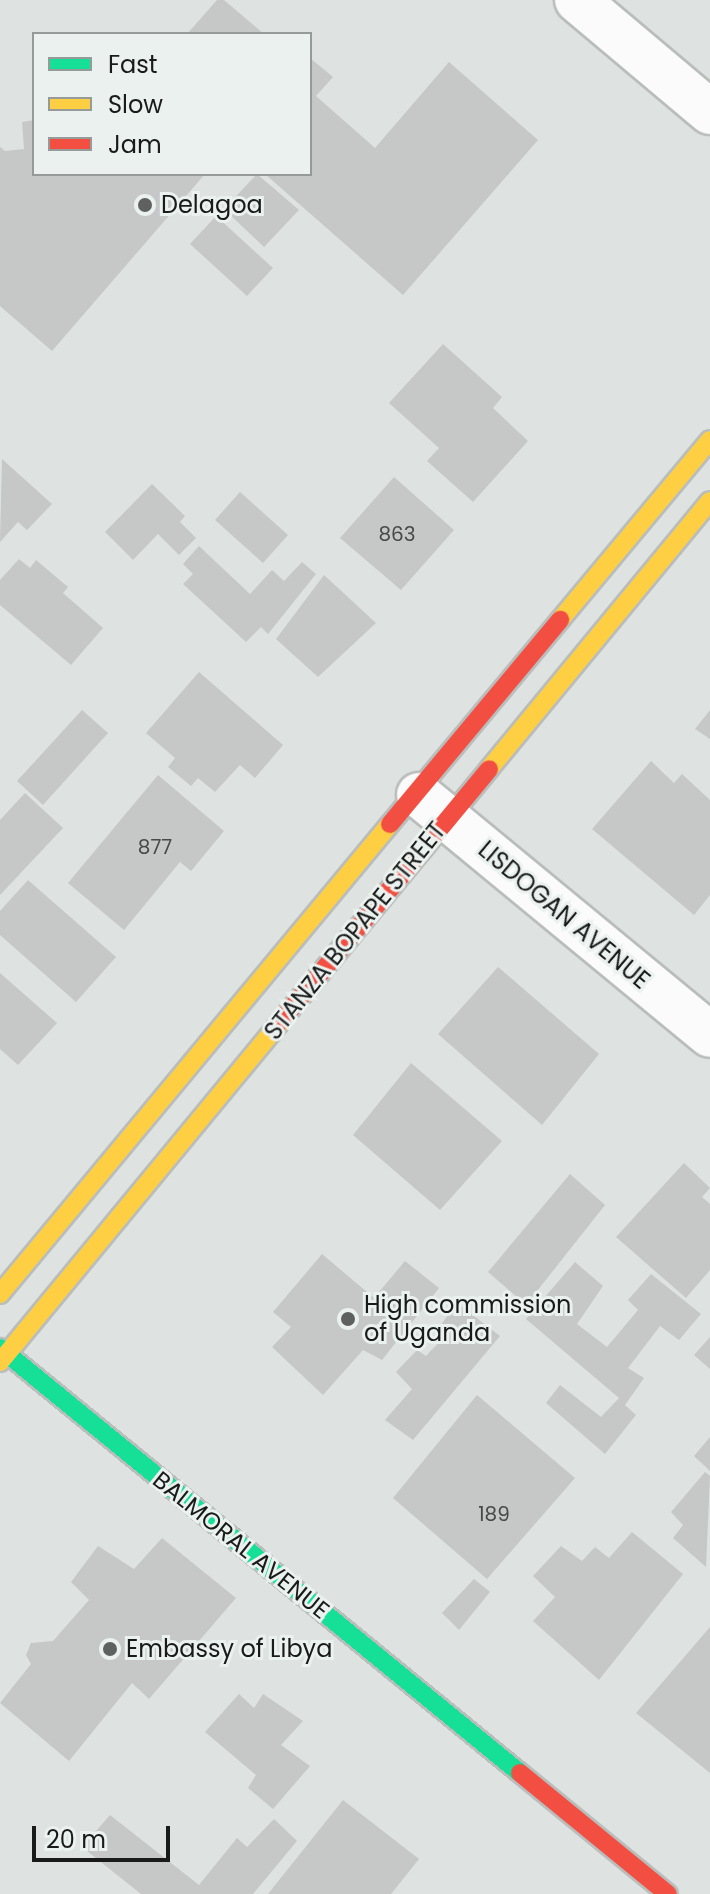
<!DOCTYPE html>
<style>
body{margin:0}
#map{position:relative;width:710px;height:1894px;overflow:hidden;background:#dee2e0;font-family:Poppins,sans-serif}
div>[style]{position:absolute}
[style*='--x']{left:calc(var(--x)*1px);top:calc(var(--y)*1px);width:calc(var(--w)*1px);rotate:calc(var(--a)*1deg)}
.building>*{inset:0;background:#c5c8c7}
.roads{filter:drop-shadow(2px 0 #b9bdbb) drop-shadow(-2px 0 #b9bdbb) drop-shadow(0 2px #b9bdbb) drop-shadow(0 -2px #b9bdbb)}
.street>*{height:44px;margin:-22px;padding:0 22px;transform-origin:22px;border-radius:22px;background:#fafbfa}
.fast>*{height:18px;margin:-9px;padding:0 9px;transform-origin:9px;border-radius:9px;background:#16e098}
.slow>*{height:18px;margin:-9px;padding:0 9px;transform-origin:9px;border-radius:9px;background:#ffcf43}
.jam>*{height:18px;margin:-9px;padding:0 9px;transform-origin:9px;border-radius:9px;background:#f24e42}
.dots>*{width:22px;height:22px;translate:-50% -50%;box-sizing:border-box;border:4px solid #eaf1ee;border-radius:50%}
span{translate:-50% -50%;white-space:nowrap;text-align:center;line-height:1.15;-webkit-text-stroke:6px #eaf1ee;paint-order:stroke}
.number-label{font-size:20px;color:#474949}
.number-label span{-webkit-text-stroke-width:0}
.poi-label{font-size:24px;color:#191b1b}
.left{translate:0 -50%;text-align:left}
.street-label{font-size:24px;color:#191b1b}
.legend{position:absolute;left:32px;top:32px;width:280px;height:144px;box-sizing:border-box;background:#eaf1ee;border:2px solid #969b9a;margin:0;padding:10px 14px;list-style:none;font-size:24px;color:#191b1b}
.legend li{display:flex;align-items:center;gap:16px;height:40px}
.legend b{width:40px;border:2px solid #969b9a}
.scale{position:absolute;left:32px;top:1826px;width:138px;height:36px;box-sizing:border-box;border:4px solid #191b1b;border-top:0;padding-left:10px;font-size:24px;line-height:28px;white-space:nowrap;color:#191b1b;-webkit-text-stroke:6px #eaf1ee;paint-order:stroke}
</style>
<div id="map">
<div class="building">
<i style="clip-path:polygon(217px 0,224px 0,264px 34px,187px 34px)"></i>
<i style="clip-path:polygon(310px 58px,333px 77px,316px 96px,375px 148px,449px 62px,538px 140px,403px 295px,265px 174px,310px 174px)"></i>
<i style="clip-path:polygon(34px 120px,34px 174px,205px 174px,52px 351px,0 306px,0 147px,5px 151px,24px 149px,22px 122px)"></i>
<i style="clip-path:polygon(257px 174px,299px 210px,264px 247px,224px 209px)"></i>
<i style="clip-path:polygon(216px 216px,273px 268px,247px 296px,190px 244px)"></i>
<i style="clip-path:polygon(443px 344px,502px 397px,493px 408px,528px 441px,473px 502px,427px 461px,439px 448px,389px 403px)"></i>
<i style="clip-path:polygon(2px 459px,52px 504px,27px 530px,18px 522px,0 542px)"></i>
<i style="clip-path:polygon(394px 477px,454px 530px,401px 590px,340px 538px)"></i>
<i style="clip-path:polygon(152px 484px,185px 516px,180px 522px,196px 538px,179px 555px,158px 534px,133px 560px,105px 532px)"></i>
<i style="clip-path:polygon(240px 492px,288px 535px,263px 563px,215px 520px)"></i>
<i style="clip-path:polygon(199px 546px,250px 594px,272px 570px,284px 581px,302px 562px,316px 574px,268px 634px,261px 627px,246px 642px,183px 584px,193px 574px,183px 564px)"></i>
<i style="clip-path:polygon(19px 559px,30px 568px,36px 560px,68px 587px,63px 593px,103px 628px,71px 665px,0 605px,0 580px)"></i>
<i style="clip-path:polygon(324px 575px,376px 623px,318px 677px,276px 639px)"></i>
<i style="clip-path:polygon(199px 672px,283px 745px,255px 778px,240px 765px,215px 792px,198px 778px,191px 786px,168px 767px,175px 758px,146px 733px)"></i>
<i style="clip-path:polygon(82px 710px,108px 733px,43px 805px,17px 781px)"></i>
<i style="clip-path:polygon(710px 710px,710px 739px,695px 729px)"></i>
<i style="clip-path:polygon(651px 761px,674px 783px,682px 774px,710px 800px,710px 895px,694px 915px,592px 829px)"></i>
<i style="clip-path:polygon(158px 775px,224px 831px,191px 871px,180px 862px,124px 930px,68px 883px)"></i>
<i style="clip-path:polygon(25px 793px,63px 828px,0 895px,0 820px)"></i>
<i style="clip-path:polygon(28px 880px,116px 957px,76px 1002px,0 935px,0 911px)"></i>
<i style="clip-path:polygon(498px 967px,599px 1054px,542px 1125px,438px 1034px)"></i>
<i style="clip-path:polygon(0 973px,57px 1023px,18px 1065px,0 1049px)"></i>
<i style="clip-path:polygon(411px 1063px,502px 1141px,440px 1210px,353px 1135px)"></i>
<i style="clip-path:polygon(684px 1163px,710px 1188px,702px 1197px,710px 1204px,710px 1270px,686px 1298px,616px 1237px)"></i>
<i style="clip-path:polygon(570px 1174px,605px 1205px,526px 1305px,488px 1272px)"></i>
<i style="clip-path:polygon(322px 1254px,374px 1298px,405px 1261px,439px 1288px,382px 1360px,363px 1350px,323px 1395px,272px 1347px,291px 1327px,273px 1312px)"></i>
<i style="clip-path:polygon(575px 1262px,603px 1286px,577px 1324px,607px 1347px,638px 1310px,628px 1300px,651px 1274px,701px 1314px,679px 1340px,660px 1326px,628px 1368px,644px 1378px,625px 1405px,636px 1415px,605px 1454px,546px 1403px,560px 1385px,601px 1417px,619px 1398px,526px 1319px)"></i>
<i style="clip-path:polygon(457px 1303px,500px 1336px,413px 1440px,385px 1420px,412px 1389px,396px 1372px,417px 1350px,426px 1356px,444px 1337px,437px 1330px)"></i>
<i style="clip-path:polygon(710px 1337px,710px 1369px,694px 1355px)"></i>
<i style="clip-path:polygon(477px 1395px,575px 1478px,487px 1579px,393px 1498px)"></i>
<i style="clip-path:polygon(710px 1437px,710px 1471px,694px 1456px)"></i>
<i style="clip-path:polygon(705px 1472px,710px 1476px,706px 1567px,673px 1538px,683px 1525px,671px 1512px)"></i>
<i style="clip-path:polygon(632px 1532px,683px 1574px,599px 1680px,533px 1621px,555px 1597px,533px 1576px,561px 1546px,582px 1561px,595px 1547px,609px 1558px)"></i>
<i style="clip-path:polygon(162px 1538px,236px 1598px,149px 1699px,132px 1683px,69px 1761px,0 1703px,31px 1664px,26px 1655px,31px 1643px,53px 1641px,89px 1600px,71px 1582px,98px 1546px,134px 1569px)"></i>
<i style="clip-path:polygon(474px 1579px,490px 1592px,459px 1630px,442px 1613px)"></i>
<i style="clip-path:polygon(710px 1627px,710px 1773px,636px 1713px)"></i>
<i style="clip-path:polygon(239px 1694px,254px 1708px,263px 1694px,303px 1721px,281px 1745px,310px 1766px,273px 1809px,248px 1788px,256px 1775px,205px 1732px)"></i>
<i style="clip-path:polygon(343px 1800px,419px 1859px,391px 1894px,268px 1894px)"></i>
<i style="clip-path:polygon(110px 1815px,199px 1885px,237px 1838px,247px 1847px,274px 1819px,297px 1841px,253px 1894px,141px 1894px,82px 1847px)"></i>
</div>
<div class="roads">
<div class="street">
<i style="--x:577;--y:0;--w:174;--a:40.1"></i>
<i style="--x:419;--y:795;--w:377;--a:39.5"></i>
</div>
<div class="fast">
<i style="--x:0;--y:1348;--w:672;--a:39.26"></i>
</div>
<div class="slow">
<i style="--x:560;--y:620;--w:234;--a:-50.2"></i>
<i style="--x:489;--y:769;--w:347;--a:-50.5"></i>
<i style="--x:0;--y:1294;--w:611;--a:-50.31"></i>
<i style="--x:0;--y:1362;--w:440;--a:-50.5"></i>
</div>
<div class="jam">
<i style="--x:390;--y:824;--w:266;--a:-50.2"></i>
<i style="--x:280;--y:1022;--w:328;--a:-50.4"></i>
<i style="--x:520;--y:1773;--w:191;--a:39.3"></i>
</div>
</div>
<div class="dots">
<i style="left:145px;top:205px;background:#5e6160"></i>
<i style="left:348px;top:1319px;background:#5e6160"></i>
<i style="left:110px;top:1649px;background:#5e6160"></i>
</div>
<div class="number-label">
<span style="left:397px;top:534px">863</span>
<span style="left:155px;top:847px">877</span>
<span style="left:494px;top:1514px">189</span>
</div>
<div class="poi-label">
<span class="left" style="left:161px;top:205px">Delagoa</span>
<span class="left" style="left:364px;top:1319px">High commission<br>of Uganda</span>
<span class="left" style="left:126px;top:1649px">Embassy of Libya</span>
</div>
<div class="street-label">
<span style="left:564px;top:915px;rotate:40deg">LISDOGAN AVENUE</span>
<span style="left:355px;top:931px;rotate:-51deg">STANZA BOPAPE STREET</span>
<span style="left:241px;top:1545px;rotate:39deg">BALMORAL AVENUE</span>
</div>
<ul class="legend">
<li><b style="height:10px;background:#16e098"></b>Fast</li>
<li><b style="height:10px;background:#ffcf43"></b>Slow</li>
<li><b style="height:10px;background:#f24e42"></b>Jam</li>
</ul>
<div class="scale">20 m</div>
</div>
